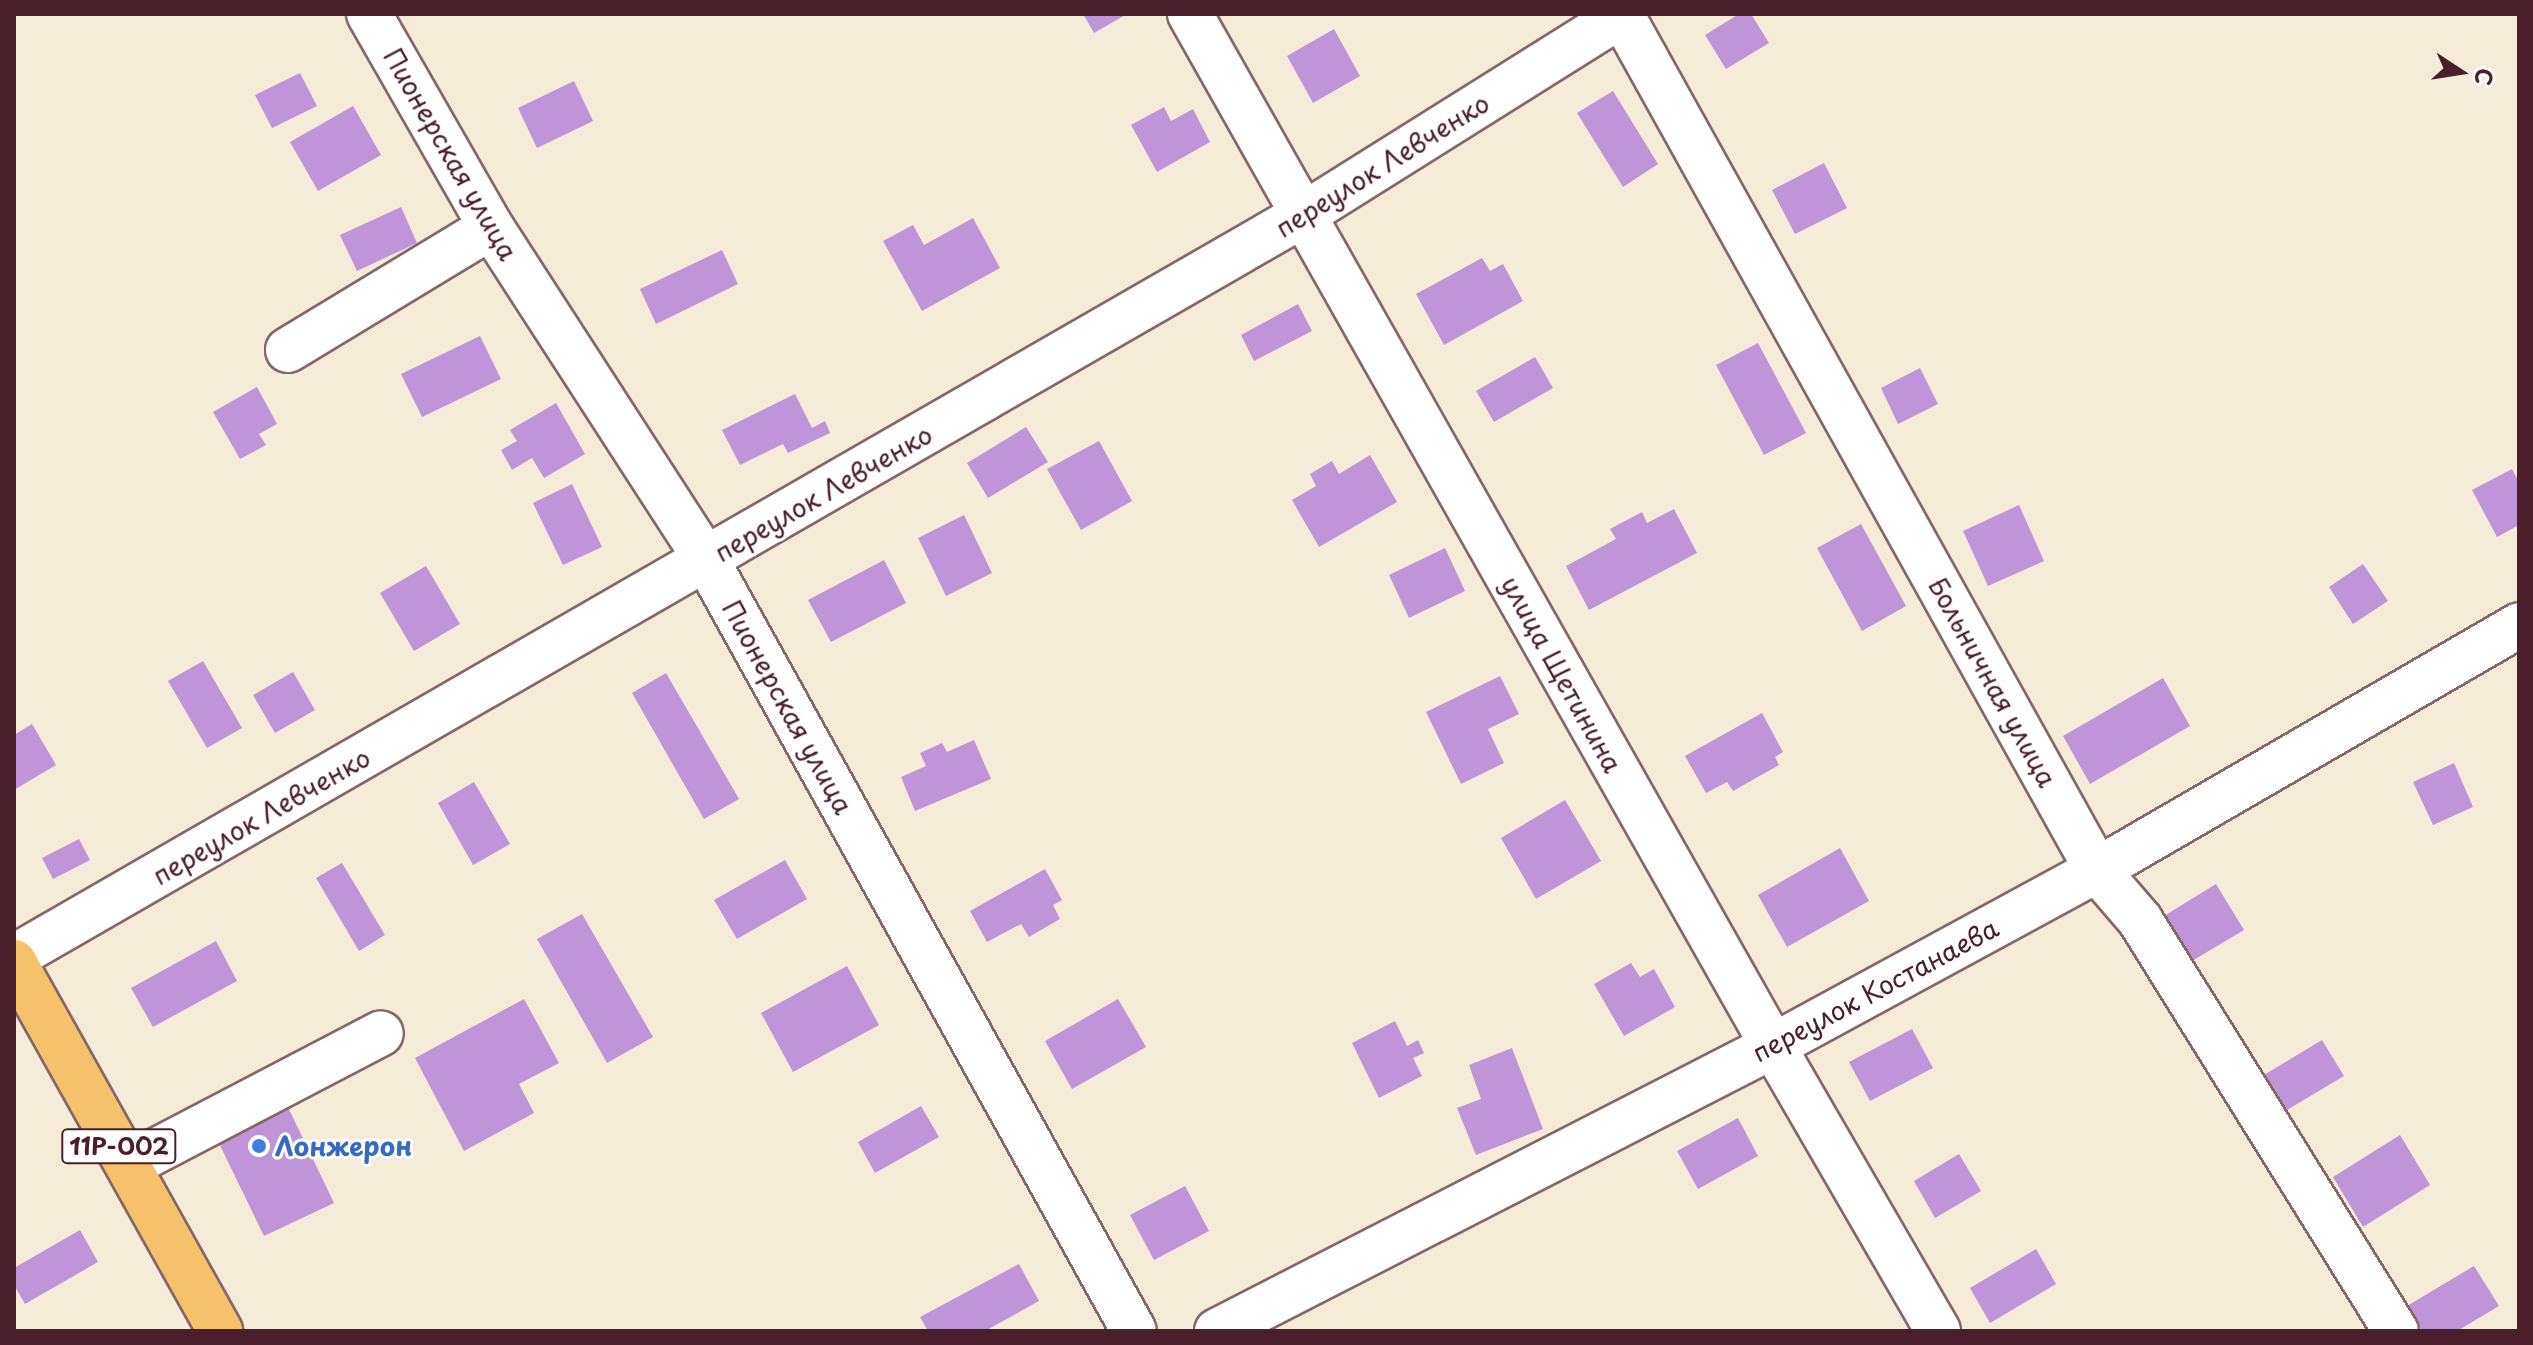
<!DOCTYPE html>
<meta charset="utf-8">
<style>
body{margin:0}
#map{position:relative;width:2533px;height:1345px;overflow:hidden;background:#f4ecd8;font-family:"Playpen Sans",sans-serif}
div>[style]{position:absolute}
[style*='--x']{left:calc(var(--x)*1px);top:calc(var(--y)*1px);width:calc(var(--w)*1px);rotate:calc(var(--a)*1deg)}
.building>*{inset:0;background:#be95d8}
.roads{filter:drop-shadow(2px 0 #866768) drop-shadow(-2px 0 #866768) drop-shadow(0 2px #866768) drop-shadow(0 -2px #866768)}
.minor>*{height:44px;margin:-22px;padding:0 22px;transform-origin:22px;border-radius:22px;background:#fff}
.major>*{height:44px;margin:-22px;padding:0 22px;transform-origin:22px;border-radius:22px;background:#f5c16b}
.dots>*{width:22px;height:22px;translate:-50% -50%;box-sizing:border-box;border:4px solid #fff;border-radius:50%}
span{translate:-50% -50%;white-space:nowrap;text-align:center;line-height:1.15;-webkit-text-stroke:6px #fff;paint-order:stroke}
.shield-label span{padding:2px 6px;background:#fff;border:2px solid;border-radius:6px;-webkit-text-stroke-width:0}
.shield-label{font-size:24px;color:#4a1f2b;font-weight:700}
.street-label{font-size:26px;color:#4a1f2b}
.shop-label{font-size:26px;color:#366cbe;font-weight:700}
.left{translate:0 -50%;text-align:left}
.frame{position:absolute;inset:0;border:16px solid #4a1f2b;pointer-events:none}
.north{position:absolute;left:2421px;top:32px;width:80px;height:80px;-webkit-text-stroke:6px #fff;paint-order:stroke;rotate:102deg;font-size:22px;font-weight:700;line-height:32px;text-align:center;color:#4a1f2b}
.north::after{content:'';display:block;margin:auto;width:28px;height:36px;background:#4a1f2b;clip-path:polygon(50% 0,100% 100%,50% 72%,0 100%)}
</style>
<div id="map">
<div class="building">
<i style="clip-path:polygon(1083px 14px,1127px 14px,1094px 33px)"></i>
<i style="clip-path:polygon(1739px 14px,1751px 14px,1769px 43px,1726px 69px,1705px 35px)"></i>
<i style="clip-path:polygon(1334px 29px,1360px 76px,1313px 103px,1287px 56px)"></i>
<i style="clip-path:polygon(300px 73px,317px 106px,272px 128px,255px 95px)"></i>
<i style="clip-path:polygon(574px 81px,593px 121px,537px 148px,518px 108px)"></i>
<i style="clip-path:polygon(1613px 91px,1658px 164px,1623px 187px,1577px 113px)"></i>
<i style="clip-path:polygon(353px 106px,381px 155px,318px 191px,290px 142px)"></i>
<i style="clip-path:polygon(1164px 107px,1171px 121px,1193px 109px,1210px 142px,1157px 172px,1131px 125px)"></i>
<i style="clip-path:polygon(1824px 163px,1847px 208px,1795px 234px,1772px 190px)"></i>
<i style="clip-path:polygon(401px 207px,417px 243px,357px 271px,340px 235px)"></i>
<i style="clip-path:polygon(973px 218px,1000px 268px,922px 311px,883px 241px,913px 225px,924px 245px)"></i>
<i style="clip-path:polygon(722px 250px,738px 284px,656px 324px,640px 289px)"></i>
<i style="clip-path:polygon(1482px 258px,1490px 271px,1503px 264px,1523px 301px,1444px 345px,1416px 294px)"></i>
<i style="clip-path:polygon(1298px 304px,1312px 331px,1254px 361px,1241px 335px)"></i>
<i style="clip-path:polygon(480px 336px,501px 379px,422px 417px,401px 374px)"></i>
<i style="clip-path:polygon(1758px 343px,1806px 433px,1764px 455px,1716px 365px)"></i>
<i style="clip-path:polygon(1535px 357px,1553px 388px,1494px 422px,1476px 391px)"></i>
<i style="clip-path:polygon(1920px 368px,1938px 404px,1898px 424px,1881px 388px)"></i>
<i style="clip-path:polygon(257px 387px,277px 424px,259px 434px,266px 445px,240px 459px,213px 412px)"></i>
<i style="clip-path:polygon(795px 394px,812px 428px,825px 421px,830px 433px,788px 453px,783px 444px,740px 465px,722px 430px)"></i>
<i style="clip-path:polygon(556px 403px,585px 454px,544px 478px,532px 458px,512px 470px,501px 450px,517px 441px,510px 430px)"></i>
<i style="clip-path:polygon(1026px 427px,1048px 462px,988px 498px,967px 463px)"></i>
<i style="clip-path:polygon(1099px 441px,1132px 501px,1081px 530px,1047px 469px)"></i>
<i style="clip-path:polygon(1370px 455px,1397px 502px,1319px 547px,1292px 500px,1316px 486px,1310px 474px,1332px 461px,1339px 474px)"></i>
<i style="clip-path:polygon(2512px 469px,2519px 482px,2519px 525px,2497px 537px,2472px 490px)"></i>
<i style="clip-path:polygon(572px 484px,602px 547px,563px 565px,533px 503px)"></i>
<i style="clip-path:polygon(2019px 505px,2044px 561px,1988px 586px,1963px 531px)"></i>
<i style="clip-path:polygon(1674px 509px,1697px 553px,1589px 610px,1566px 566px,1616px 539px,1610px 529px,1642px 512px,1647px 523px)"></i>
<i style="clip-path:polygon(964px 515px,992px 573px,946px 596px,918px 538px)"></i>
<i style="clip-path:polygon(1861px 524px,1906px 606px,1862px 631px,1817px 548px)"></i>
<i style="clip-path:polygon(1445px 548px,1465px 591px,1409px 618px,1389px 575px)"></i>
<i style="clip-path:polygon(884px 560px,906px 603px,831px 642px,808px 600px)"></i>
<i style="clip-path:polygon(2363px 564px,2388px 601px,2353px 624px,2329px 587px)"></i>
<i style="clip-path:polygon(426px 566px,460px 624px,414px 651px,380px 593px)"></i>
<i style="clip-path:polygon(203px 661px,242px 728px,207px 748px,168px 681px)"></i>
<i style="clip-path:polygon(293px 672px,315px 710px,275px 733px,253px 695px)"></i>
<i style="clip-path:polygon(666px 673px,739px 799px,704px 819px,632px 693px)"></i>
<i style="clip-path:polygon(1500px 676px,1519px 714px,1488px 729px,1504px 763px,1461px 784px,1426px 712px)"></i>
<i style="clip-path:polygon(2163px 678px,2190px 726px,2090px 784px,2063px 736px)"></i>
<i style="clip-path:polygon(1762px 713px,1783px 752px,1775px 757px,1779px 765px,1733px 791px,1727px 782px,1706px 793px,1685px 756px)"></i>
<i style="clip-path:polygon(32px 724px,56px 765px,14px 790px,14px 735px)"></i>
<i style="clip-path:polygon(974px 740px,991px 779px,915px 811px,901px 777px,926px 766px,920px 753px,942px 743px,947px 752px)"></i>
<i style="clip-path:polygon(2454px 763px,2473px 807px,2433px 825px,2413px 782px)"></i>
<i style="clip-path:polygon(474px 782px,510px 844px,473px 865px,438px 803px)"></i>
<i style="clip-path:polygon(1565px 800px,1601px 861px,1536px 899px,1501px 838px)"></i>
<i style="clip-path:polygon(79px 839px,90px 860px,53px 879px,42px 858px)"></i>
<i style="clip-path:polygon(1840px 848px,1869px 901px,1787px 947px,1758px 895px)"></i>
<i style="clip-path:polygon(785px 860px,807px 899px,737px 939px,714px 900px)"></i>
<i style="clip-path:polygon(342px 863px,385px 935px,359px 951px,316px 878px)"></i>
<i style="clip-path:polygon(1045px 869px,1062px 900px,1053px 905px,1060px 919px,1029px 937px,1021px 924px,987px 942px,970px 911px)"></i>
<i style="clip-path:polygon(2216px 884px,2244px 930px,2192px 961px,2164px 916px)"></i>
<i style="clip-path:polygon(582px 914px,653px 1037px,607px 1063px,537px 939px)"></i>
<i style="clip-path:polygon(216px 941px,237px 981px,153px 1027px,131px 988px)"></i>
<i style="clip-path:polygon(1631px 963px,1640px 977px,1654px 969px,1675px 1007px,1624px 1036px,1594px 984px)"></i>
<i style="clip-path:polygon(847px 966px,879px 1025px,793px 1072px,761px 1013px)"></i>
<i style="clip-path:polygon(524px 999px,559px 1063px,519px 1084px,534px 1113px,464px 1151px,415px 1058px)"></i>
<i style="clip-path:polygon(1118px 999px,1146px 1047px,1072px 1089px,1045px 1041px)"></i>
<i style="clip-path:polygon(1395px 1021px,1407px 1046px,1418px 1040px,1424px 1053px,1413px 1058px,1422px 1076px,1379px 1098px,1352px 1043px)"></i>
<i style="clip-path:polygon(1912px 1029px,1933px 1068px,1870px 1101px,1849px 1062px)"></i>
<i style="clip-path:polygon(2322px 1040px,2344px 1076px,2285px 1111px,2264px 1075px)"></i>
<i style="clip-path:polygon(1512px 1048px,1543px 1129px,1476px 1155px,1457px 1108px,1481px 1099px,1469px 1065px)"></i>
<i style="clip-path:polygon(285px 1101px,334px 1203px,264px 1236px,215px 1135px)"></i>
<i style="clip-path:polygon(921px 1106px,939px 1137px,875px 1173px,858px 1142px)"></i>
<i style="clip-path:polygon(1738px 1118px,1758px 1156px,1698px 1189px,1677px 1151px)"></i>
<i style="clip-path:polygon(2400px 1135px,2430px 1185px,2363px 1227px,2333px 1177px)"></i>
<i style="clip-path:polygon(1959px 1154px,1981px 1191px,1935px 1218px,1914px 1181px)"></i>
<i style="clip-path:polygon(1185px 1186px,1209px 1231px,1154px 1260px,1130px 1215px)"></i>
<i style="clip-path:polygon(80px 1230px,98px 1262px,25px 1304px,14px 1285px,14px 1268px)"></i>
<i style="clip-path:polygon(2036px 1249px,2056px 1284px,1990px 1323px,1970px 1288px)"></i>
<i style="clip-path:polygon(1019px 1264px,1039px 1301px,985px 1331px,928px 1331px,920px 1317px)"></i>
<i style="clip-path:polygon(2474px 1266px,2499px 1306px,2457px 1331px,2422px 1331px,2407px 1306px)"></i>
</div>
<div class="roads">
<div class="minor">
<i style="--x:369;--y:14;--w:245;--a:60.2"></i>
<i style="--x:491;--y:227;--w:398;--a:57.1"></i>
<i style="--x:707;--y:561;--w:880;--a:60.99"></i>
<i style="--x:1190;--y:14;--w:1185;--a:60.54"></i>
<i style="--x:1773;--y:1046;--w:329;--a:59.9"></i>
<i style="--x:1621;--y:14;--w:979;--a:60.92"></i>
<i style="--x:2097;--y:870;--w:66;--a:49.3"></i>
<i style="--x:2140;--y:920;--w:484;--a:58.1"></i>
<i style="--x:288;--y:350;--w:237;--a:-31.2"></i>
<i style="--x:14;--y:957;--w:1487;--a:-29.93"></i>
<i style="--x:1303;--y:215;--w:378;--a:-32.1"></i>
<i style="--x:129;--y:1165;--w:284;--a:-27.6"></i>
<i style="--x:1217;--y:1331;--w:625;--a:-27.14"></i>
<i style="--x:1773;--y:1046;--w:369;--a:-28.5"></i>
<i style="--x:2097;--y:870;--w:488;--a:-30.1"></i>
</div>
<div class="major">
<i style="--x:14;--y:962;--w:423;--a:60.8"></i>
</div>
</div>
<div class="dots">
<i style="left:259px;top:1146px;background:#3f7fe0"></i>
</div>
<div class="shield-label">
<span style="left:119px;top:1146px">11Р-002</span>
</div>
<div class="street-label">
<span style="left:451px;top:154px;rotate:60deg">Пионерская улица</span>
<span style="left:1382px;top:165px;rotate:-32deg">переулок Левченко</span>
<span style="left:823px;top:493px;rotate:-30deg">переулок Левченко</span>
<span style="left:1562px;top:674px;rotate:61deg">улица Щетинина</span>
<span style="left:1993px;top:682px;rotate:61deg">Больничная улица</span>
<span style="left:788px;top:707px;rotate:61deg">Пионерская улица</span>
<span style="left:261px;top:816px;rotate:-30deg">переулок Левченко</span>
<span style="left:1875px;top:990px;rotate:-28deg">переулок Костанаева</span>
</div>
<div class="shop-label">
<span class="left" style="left:275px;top:1146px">Лонжерон</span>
</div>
<div class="frame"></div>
<div class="north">С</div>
</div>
